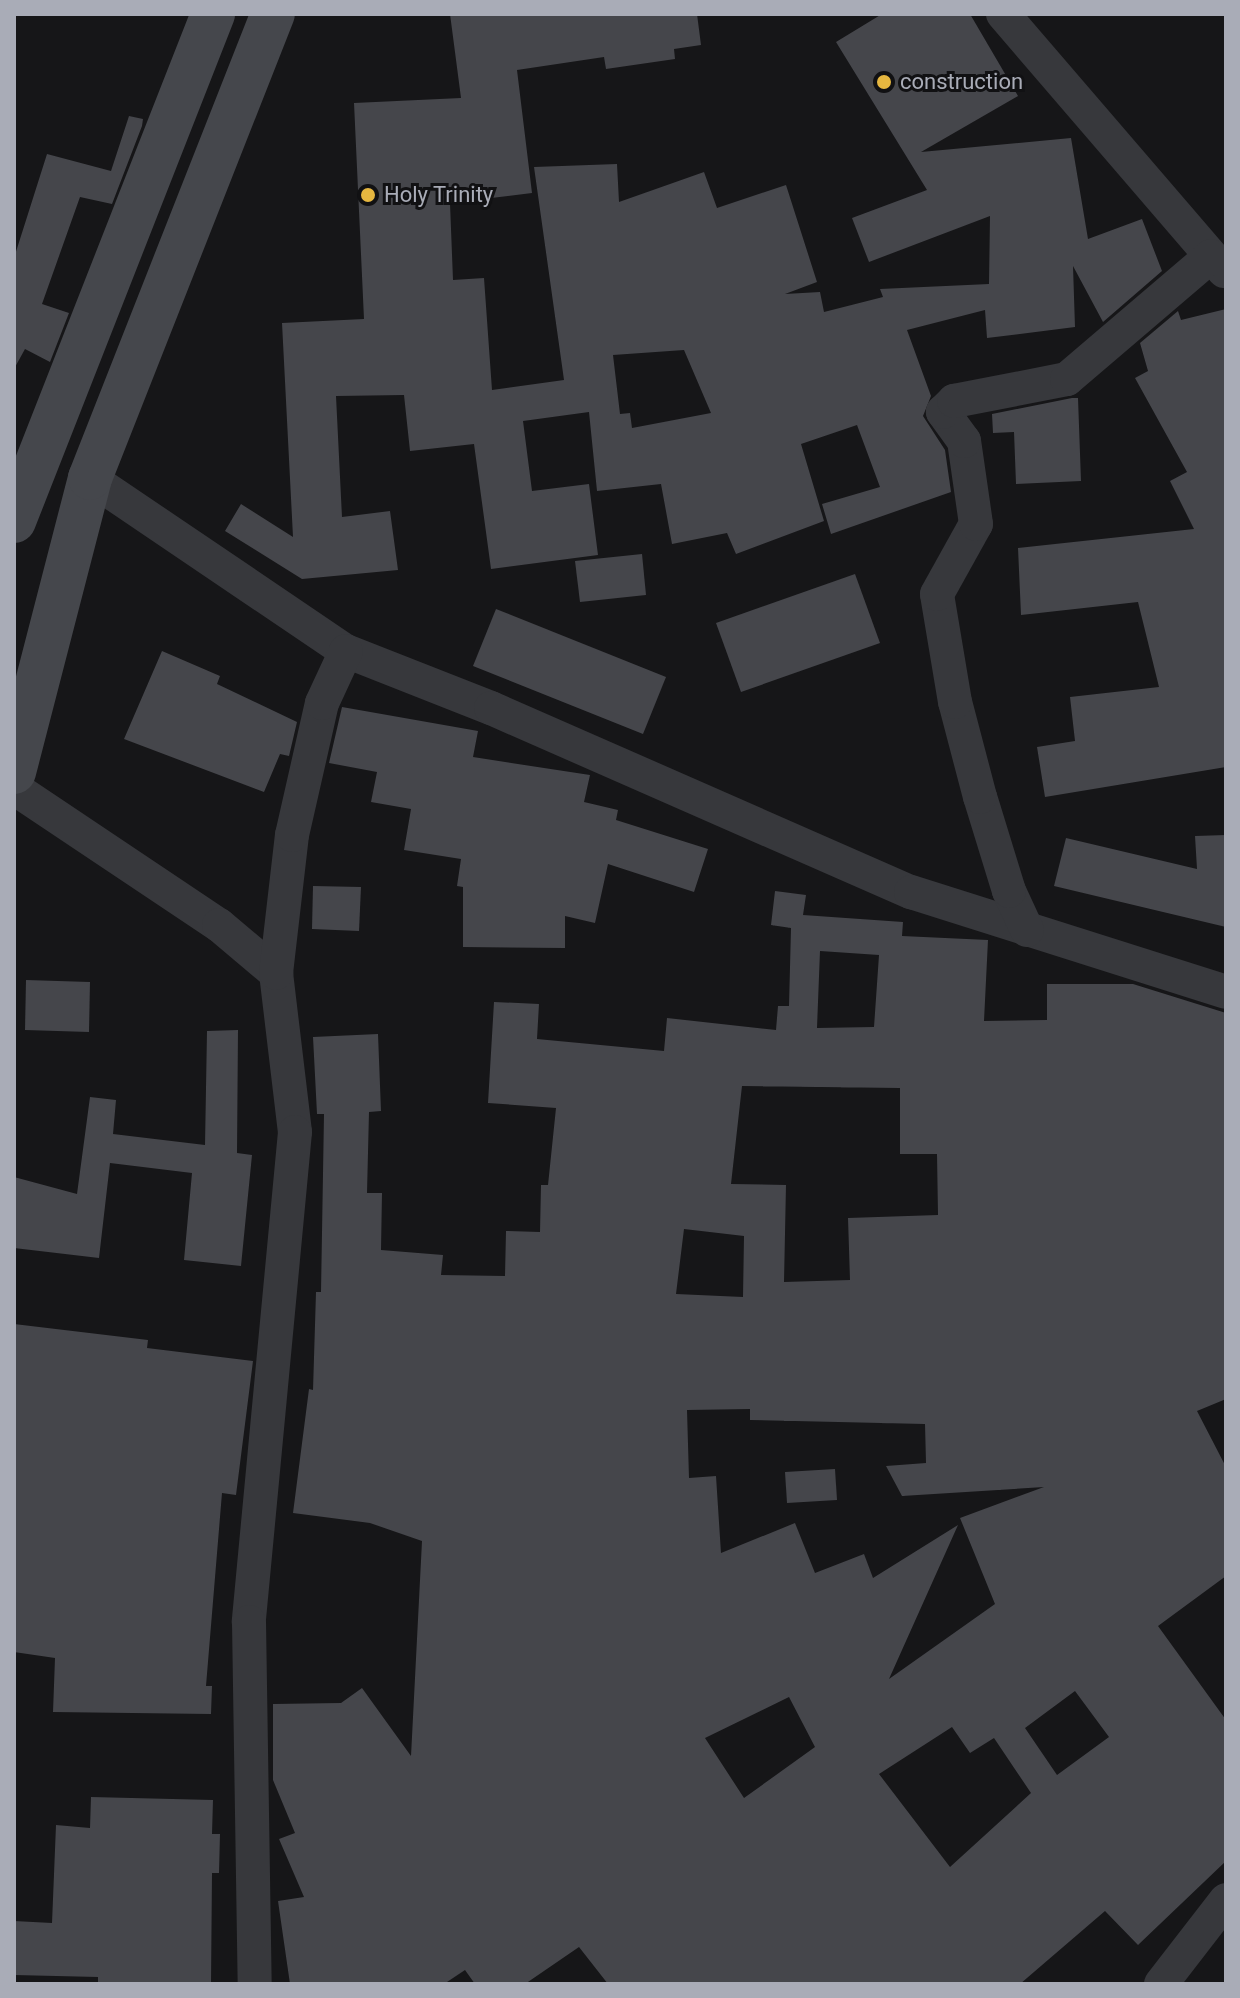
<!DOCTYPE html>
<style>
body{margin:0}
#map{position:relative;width:1240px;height:1998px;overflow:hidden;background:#161618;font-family:Roboto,sans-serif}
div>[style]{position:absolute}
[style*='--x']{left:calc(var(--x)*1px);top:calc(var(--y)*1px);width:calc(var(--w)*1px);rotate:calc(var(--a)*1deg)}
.building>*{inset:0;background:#45464b}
.street>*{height:34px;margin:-17px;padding:0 17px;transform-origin:17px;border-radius:17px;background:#37383c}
.secondary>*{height:44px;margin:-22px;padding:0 22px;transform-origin:22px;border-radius:22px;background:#45474c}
.dots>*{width:22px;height:22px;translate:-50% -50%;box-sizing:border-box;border:4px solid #111113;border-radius:50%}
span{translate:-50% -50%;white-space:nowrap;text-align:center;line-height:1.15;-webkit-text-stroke:6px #111113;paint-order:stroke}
.poi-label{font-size:22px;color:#a9acb7}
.left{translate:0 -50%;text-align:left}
.frame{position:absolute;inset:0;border:16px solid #a9acb7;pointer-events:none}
</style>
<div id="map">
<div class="building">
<i style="clip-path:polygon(evenodd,450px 14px,697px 14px,701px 45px,674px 49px,675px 59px,606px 69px,604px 57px,517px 70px,532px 193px,450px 203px,453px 280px,484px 278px,492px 390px,564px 380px,534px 167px,617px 164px,619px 202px,704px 172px,717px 208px,786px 185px,817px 282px,785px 294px,820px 292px,824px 312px,883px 297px,880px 289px,989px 284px,990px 216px,869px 262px,852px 218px,927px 190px,836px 42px,882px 14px,970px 14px,1018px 96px,921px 152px,1071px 138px,1088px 239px,1142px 219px,1162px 271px,1103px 322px,1073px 266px,1075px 327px,987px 338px,985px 310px,907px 330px,931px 396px,923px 416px,945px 450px,951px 492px,831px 534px,822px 504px,880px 487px,857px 425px,801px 444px,824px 521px,736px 554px,727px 533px,672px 544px,661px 484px,597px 491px,589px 412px,523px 421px,532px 491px,589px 484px,598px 555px,491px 569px,474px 444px,410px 451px,404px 395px,336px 396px,342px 517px,390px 511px,398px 570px,302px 579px,225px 531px,241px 504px,293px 537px,282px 323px,364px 319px,354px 103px,461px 98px,450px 14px,684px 350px,711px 413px,632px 428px,630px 413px,620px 414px,613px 355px,684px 350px)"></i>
<i style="clip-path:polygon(129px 116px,143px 119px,142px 126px,112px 204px,80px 197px,42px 304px,69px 313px,50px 362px,25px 349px,14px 369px,14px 258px,47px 154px,111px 171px)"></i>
<i style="clip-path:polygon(1226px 309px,1226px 767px,1045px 797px,1037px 747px,1075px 741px,1070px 697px,1159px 687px,1138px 602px,1021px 615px,1018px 548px,1194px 529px,1170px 481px,1187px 472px,1135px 378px,1148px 371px,1140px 343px,1178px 311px,1181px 320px)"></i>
<i style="clip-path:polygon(1072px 398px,1078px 398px,1081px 481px,1016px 484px,1014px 432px,993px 433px,992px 414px)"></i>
<i style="clip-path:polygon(642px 554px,646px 595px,580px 602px,575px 561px)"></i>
<i style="clip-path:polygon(855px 574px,880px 643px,741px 692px,716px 623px)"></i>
<i style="clip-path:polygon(496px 609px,666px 677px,643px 734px,473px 666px)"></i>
<i style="clip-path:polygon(162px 651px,220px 676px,217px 684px,297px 722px,289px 756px,280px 754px,264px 792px,124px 739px)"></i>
<i style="clip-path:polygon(342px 707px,478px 731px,473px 757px,590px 775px,584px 802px,618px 810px,616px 820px,708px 849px,694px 892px,608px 864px,595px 923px,565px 916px,565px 948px,463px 947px,463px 887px,457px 886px,461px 859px,404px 850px,411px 809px,371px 802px,377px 772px,329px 763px)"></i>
<i style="clip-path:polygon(1226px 835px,1226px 927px,1054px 886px,1066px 838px,1197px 869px,1195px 836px)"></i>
<i style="clip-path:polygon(313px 886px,361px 887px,359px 931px,312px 929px)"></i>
<i style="clip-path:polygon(evenodd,775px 891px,806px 895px,803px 915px,903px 922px,902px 936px,988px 940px,984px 1021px,1047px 1020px,1047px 984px,1133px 984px,1226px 1013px,1226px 1399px,1197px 1411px,1226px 1467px,1226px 1576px,1158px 1626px,1226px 1720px,1226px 1861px,1138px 1945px,1105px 1911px,1020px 1984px,608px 1984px,579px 1947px,525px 1984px,475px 1984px,465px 1970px,444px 1984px,290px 1984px,278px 1901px,304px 1897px,279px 1839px,295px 1833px,273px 1780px,273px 1704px,341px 1703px,362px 1688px,411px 1756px,422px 1541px,370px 1523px,293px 1513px,309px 1389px,313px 1390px,316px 1292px,321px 1292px,324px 1114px,317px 1114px,313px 1037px,378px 1034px,381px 1111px,369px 1112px,367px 1193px,382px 1193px,381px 1250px,443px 1255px,441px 1275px,505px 1276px,506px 1231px,540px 1232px,541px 1185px,548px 1185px,556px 1108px,488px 1103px,494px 1002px,539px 1004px,537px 1039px,664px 1051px,667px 1018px,776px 1030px,778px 1006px,789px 1006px,791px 928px,771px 925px,775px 891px,820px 951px,879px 955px,874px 1027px,817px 1028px,820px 951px,775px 891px,742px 1086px,900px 1088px,900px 1154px,937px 1154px,938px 1215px,848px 1218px,850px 1280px,784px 1282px,786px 1185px,731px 1184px,742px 1086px,775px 891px,684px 1229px,744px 1236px,743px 1297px,676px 1294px,684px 1229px,775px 891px,750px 1409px,750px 1420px,925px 1424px,926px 1463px,886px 1466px,902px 1496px,1044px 1487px,960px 1518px,995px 1604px,889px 1679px,958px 1525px,873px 1578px,864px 1554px,815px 1573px,795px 1523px,721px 1553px,716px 1476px,689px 1478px,687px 1410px,750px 1409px,775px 891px,1075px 1691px,1109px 1737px,1057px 1775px,1025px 1728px,1075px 1691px,775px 891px,789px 1697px,815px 1747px,744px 1798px,705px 1738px,789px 1697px,775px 891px,952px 1727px,970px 1753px,994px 1738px,1031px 1793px,950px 1867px,879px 1774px,952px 1727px)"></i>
<i style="clip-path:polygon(26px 980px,90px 982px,89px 1032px,25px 1030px)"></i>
<i style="clip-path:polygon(238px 1030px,237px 1153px,252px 1155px,241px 1266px,184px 1260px,192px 1173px,110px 1163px,99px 1258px,14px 1248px,14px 1177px,77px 1194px,90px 1097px,116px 1100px,113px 1134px,205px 1145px,207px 1031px)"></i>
<i style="clip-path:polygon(14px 1324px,148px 1340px,147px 1348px,253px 1361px,236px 1495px,222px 1493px,206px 1686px,212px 1686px,211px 1714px,53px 1712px,55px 1658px,14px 1652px)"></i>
<i style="clip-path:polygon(835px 1469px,837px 1500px,787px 1503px,785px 1472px)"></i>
<i style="clip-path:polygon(91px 1797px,213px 1800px,212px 1834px,220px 1834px,219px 1873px,212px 1873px,211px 1984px,98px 1984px,98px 1977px,14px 1975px,14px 1921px,52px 1923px,56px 1825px,90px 1828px)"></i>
</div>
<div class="street">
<i style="--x:1003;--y:14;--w:339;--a:49.3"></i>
<i style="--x:90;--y:478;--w:309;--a:34.1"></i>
<i style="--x:346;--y:651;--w:156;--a:21.5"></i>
<i style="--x:491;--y:708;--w:459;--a:23.7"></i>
<i style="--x:911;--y:892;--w:330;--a:17.6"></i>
<i style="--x:14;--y:788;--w:247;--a:33.8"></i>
<i style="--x:219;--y:925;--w:75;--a:40.1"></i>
<i style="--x:276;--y:973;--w:160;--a:83.2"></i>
<i style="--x:295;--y:1132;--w:492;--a:95.4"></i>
<i style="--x:249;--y:1622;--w:362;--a:89.1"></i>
<i style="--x:1027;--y:930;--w:43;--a:-114.8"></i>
<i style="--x:1009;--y:891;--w:98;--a:-107.1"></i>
<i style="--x:980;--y:797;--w:98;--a:-104.7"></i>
<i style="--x:955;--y:702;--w:109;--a:-99.5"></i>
<i style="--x:937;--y:594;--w:80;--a:-60.9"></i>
<i style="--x:976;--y:524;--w:84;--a:-98.2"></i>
<i style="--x:964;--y:441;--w:36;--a:-126"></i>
<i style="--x:943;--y:412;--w:16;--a:-45"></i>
<i style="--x:954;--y:401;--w:115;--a:-11"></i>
<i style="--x:1067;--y:379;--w:189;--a:-40.5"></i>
<i style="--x:276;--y:973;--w:139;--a:-83.4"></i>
<i style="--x:292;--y:835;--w:135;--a:-77.2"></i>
<i style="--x:322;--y:703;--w:57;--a:-65.2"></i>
<i style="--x:1161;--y:1984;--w:106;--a:-52.3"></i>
</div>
<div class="secondary">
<i style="--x:14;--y:521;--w:545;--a:-68.57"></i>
<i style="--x:14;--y:772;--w:304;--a:-75.5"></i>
<i style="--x:90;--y:478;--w:499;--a:-68.5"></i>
</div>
<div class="dots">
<i style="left:884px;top:82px;background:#e6b740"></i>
<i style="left:368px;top:195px;background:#e6b740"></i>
</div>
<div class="poi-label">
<span class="left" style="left:900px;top:82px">construction</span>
<span class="left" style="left:384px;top:195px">Holy Trinity</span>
</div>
<div class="frame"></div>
</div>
